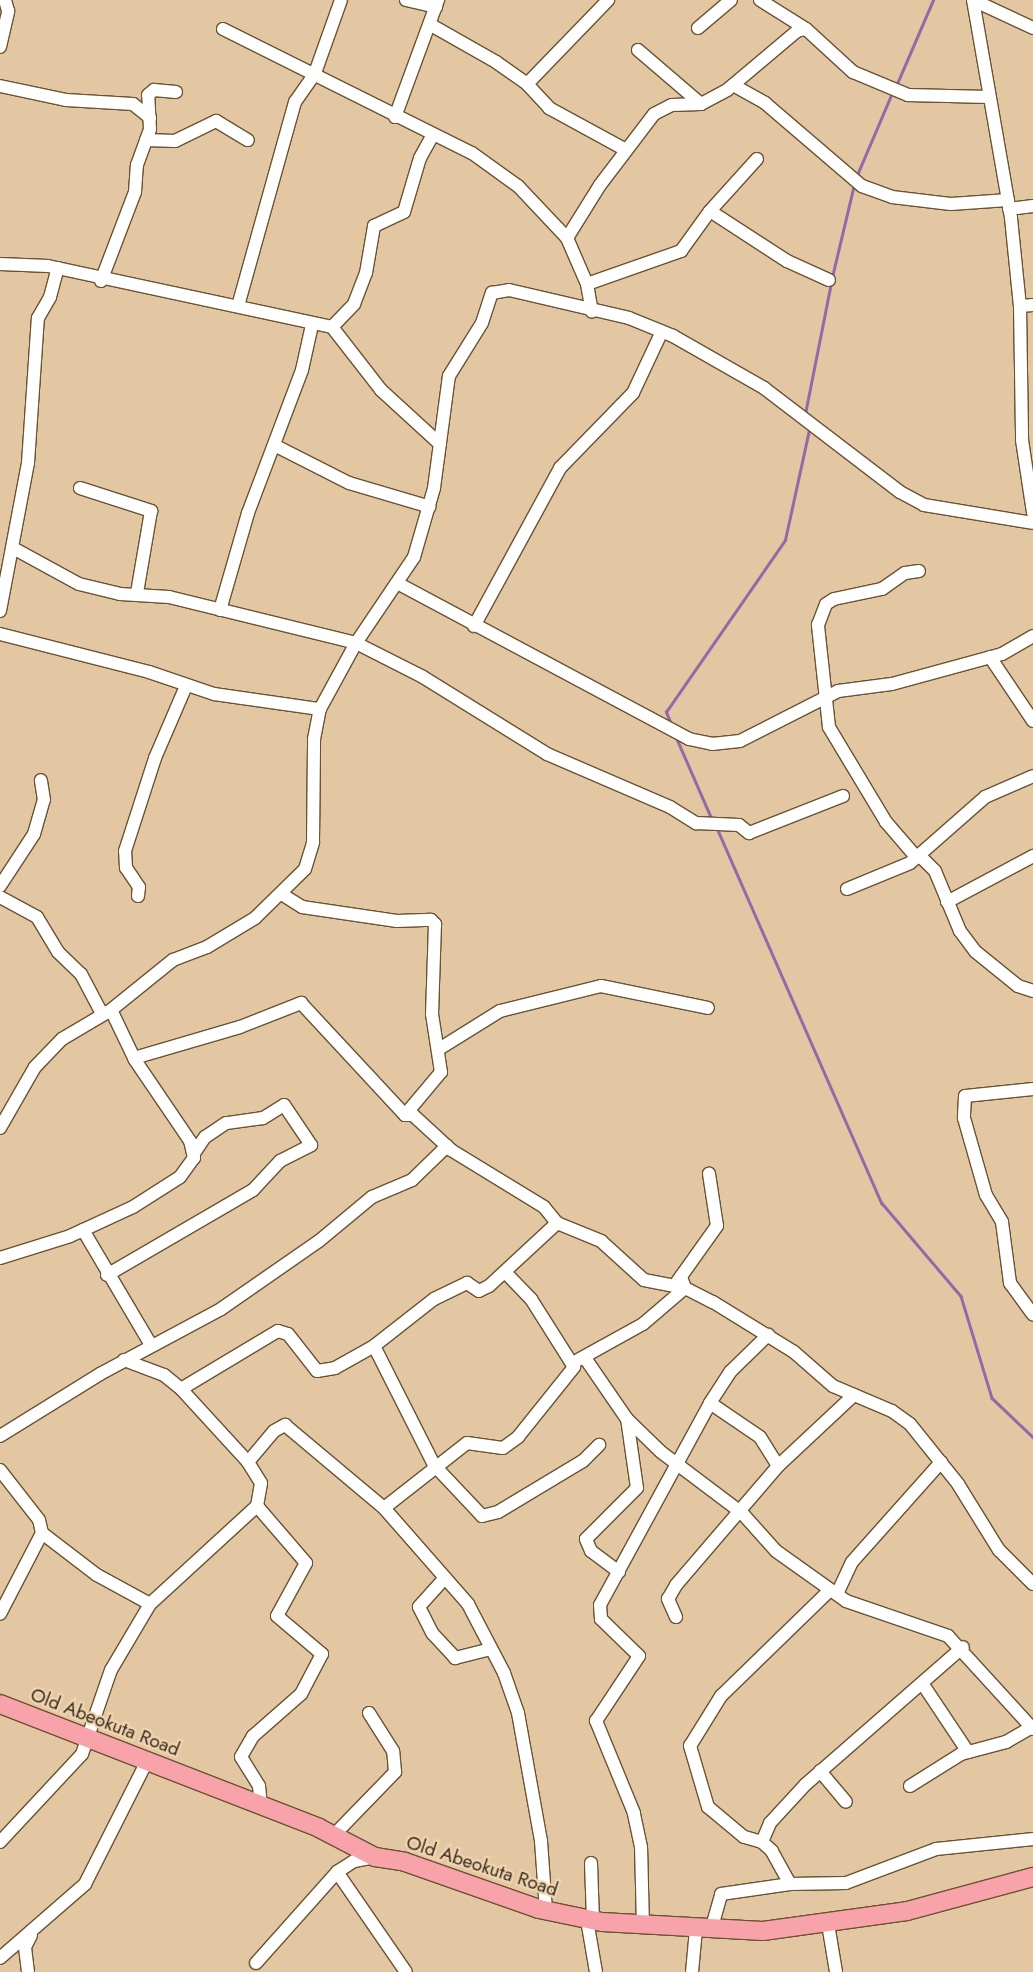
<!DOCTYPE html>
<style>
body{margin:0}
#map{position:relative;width:1033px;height:1972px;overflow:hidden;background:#e3c7a3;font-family:Jost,sans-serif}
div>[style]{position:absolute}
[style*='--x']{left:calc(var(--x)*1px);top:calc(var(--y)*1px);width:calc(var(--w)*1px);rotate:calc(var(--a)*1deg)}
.stream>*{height:2.5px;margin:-1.25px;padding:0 1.25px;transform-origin:1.25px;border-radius:1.25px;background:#926aa7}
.roads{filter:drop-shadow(1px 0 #6a5232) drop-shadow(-1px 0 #6a5232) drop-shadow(0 1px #6a5232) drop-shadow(0 -1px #6a5232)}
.minor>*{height:12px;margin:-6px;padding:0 6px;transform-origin:6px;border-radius:6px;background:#fff}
.highway>*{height:18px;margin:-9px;padding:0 9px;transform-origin:9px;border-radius:9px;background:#f8a2aa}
span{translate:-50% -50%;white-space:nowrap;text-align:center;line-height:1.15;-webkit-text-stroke:4.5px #f0d4b0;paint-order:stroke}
.street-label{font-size:19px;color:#3a2f21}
</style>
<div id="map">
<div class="stream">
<i style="--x:896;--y:86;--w:94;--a:-66.7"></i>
<i style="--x:857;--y:175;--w:89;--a:-66.9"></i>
<i style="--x:832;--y:277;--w:95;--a:-76.6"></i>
<i style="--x:805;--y:414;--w:134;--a:-78.8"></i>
<i style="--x:670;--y:722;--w:11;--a:-112"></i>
<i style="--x:666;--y:712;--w:209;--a:-55.3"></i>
<i style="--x:785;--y:540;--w:113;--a:-77.7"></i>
<i style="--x:677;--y:739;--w:87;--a:66.4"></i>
<i style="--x:717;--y:828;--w:410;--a:66.3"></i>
<i style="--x:882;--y:1203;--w:122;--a:49.7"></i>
<i style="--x:961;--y:1296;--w:107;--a:73.1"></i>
<i style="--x:992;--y:1398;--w:57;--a:43.6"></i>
</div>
<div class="roads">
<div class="minor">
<i style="--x:406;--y:0;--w:31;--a:13"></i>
<i style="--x:760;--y:0;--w:54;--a:32.2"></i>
<i style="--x:973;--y:0;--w:221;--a:80.1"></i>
<i style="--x:1011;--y:218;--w:88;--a:84.2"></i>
<i style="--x:1020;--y:306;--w:134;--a:89.1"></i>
<i style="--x:1022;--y:440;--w:74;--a:81.4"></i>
<i style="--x:973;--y:0;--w:66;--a:25"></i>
<i style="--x:431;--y:25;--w:75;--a:29.6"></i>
<i style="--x:496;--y:62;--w:38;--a:35"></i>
<i style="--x:527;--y:84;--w:33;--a:47"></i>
<i style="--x:549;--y:108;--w:88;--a:28.6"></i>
<i style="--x:698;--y:28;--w:43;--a:-40.3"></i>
<i style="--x:223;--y:29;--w:278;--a:26.5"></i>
<i style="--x:472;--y:153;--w:57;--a:35.7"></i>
<i style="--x:518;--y:186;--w:71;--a:46.7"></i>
<i style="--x:567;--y:238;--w:50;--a:66.5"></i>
<i style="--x:587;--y:284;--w:28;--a:80"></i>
<i style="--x:0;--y:47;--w:37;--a:-77"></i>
<i style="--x:8;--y:11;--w:11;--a:-105"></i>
<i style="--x:638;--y:50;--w:83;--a:40.6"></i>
<i style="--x:527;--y:84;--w:117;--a:-46"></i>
<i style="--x:733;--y:85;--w:37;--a:29"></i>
<i style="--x:765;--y:103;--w:128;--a:40.6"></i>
<i style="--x:862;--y:186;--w:32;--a:20"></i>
<i style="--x:892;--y:197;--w:59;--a:6.8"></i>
<i style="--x:951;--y:204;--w:57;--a:-4"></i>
<i style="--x:0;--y:86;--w:67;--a:12"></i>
<i style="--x:66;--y:100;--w:67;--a:3.4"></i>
<i style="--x:133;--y:104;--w:22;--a:39"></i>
<i style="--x:395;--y:117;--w:125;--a:-69.8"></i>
<i style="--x:146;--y:140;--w:29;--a:2"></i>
<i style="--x:175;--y:141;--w:46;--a:-26"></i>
<i style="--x:216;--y:121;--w:37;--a:31"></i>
<i style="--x:1009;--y:209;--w:24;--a:-7"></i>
<i style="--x:710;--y:211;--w:70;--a:-47.9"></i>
<i style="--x:567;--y:238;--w:62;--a:-58.1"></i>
<i style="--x:600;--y:185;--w:89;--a:-52.7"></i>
<i style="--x:654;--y:114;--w:20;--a:-27"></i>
<i style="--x:672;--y:105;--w:29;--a:-2"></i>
<i style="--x:701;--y:104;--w:30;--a:-28"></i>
<i style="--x:727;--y:90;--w:92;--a:-40.1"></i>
<i style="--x:797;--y:31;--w:9;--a:-13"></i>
<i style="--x:806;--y:29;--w:64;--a:42.5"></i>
<i style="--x:853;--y:72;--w:60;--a:22.7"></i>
<i style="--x:908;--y:95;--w:81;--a:1.4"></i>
<i style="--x:0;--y:264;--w:48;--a:2.4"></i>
<i style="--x:48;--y:266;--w:290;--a:12.1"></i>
<i style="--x:332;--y:327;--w:80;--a:52.1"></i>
<i style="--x:381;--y:390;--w:80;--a:42.5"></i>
<i style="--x:101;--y:281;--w:95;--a:-69.1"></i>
<i style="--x:135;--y:192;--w:27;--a:-86"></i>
<i style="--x:137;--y:165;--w:38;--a:-70"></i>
<i style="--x:150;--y:129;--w:34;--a:-93"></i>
<i style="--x:148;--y:95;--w:8;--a:-40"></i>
<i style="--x:154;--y:90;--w:22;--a:5"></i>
<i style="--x:587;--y:284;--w:100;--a:-19.3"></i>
<i style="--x:681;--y:251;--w:49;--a:-54.1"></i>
<i style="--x:710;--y:211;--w:92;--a:33"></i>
<i style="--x:787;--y:261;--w:46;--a:24.3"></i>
<i style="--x:238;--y:306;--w:212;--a:-74.4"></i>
<i style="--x:295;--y:102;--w:35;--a:-55"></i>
<i style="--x:315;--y:73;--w:77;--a:-70.4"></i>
<i style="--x:1020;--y:306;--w:13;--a:-4"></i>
<i style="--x:332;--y:327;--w:32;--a:-46"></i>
<i style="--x:354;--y:304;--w:33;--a:-69"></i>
<i style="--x:366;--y:273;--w:48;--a:-80.3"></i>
<i style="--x:374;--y:226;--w:33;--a:-25"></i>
<i style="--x:404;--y:212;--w:56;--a:-73.5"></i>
<i style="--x:420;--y:158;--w:26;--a:-61"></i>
<i style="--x:274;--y:445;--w:84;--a:26.9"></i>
<i style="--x:349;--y:483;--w:84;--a:16.5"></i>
<i style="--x:80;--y:488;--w:75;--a:17.9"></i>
<i style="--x:151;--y:511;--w:83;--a:99.7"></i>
<i style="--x:13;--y:548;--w:75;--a:28.6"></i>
<i style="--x:79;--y:584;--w:42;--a:13.7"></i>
<i style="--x:120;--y:594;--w:49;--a:3.5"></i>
<i style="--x:169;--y:597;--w:193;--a:13.8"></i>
<i style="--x:356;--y:643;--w:75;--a:26.9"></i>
<i style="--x:423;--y:677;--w:146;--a:31.8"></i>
<i style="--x:547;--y:754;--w:134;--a:23.3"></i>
<i style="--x:670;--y:807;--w:31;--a:32"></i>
<i style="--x:696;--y:823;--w:43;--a:2.7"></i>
<i style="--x:739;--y:825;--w:13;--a:39"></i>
<i style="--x:749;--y:833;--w:101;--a:-21.5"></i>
<i style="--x:399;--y:584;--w:329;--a:28.1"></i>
<i style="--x:689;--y:739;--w:24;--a:12"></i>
<i style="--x:712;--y:744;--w:28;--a:-6"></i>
<i style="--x:740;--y:741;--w:110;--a:-27"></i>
<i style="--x:838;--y:691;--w:54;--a:-7.4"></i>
<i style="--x:892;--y:684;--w:114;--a:-15.3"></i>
<i style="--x:1002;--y:654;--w:36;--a:-30"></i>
<i style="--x:220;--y:610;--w:101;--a:-73.9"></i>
<i style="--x:248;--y:513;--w:153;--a:-69.3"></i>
<i style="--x:302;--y:370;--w:46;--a:-77.5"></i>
<i style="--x:0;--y:611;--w:151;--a:-79.3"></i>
<i style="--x:28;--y:463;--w:145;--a:-86.1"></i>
<i style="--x:38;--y:318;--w:24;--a:-60"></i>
<i style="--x:50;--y:297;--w:30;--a:-75"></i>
<i style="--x:474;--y:626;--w:180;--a:-61.4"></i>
<i style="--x:560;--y:468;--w:105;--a:-45.8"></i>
<i style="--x:633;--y:393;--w:68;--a:-64.9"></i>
<i style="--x:0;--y:634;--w:154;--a:14.3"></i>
<i style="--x:149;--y:672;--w:69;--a:18.7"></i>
<i style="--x:214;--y:694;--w:107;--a:8.1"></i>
<i style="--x:990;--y:657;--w:77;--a:56.1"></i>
<i style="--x:920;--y:856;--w:21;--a:45"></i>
<i style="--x:935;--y:871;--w:65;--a:67.4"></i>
<i style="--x:960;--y:931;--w:26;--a:53"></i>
<i style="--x:976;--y:952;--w:54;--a:39"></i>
<i style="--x:1018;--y:986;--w:16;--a:18"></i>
<i style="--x:917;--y:858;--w:48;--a:-130.7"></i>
<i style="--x:886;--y:822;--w:111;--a:-121"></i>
<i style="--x:829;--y:727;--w:103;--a:-96.2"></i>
<i style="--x:818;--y:625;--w:22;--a:-69"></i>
<i style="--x:826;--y:604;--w:9;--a:-32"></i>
<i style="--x:834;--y:599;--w:49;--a:-11.8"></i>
<i style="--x:882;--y:589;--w:28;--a:-35"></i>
<i style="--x:905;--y:573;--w:14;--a:-8"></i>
<i style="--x:0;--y:886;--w:62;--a:-56.8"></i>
<i style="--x:34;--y:834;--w:35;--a:-74"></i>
<i style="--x:44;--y:800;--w:20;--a:-99"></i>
<i style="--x:847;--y:889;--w:68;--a:-22.4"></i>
<i style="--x:910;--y:863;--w:100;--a:-41.3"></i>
<i style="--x:985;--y:797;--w:52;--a:-23.6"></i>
<i style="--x:283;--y:895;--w:22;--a:32"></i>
<i style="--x:302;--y:907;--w:96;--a:8.4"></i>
<i style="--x:397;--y:921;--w:34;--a:-2"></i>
<i style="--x:431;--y:920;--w:6;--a:45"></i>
<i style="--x:435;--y:924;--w:90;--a:91.9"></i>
<i style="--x:432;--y:1014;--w:59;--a:81.2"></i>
<i style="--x:441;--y:1072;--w:56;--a:129.9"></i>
<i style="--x:138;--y:896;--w:9;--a:-84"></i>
<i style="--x:139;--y:887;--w:23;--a:-124"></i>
<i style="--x:126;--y:868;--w:17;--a:-93"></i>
<i style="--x:125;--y:851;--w:98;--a:-72.1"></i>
<i style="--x:155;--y:758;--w:78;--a:-66.7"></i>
<i style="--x:0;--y:897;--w:42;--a:28.4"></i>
<i style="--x:37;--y:917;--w:41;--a:59"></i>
<i style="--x:58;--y:952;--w:32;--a:44"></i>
<i style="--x:81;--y:974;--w:43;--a:62.2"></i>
<i style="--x:947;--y:902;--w:98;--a:-28.1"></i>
<i style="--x:439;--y:1049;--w:72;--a:-31.9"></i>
<i style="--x:500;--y:1011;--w:104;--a:-13.9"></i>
<i style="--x:601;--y:986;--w:109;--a:11.6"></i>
<i style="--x:134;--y:1058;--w:110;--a:-16.3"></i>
<i style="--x:240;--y:1027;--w:66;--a:-21.5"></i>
<i style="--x:301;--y:1003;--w:153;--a:47.1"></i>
<i style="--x:405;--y:1115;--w:8;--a:0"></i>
<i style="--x:413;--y:1115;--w:52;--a:42.6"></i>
<i style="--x:451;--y:1150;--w:109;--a:31.5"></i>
<i style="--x:544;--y:1207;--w:21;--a:51"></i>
<i style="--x:557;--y:1223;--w:48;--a:22.2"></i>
<i style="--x:601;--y:1241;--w:58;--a:42.2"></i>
<i style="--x:644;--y:1280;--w:42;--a:11"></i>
<i style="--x:685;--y:1288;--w:31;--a:27"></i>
<i style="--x:713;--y:1302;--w:95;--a:31.7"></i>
<i style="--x:794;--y:1352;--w:52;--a:41.1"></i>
<i style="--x:833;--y:1386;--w:64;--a:23"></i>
<i style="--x:892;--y:1411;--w:22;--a:36"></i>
<i style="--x:910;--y:1424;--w:77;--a:51.3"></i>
<i style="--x:958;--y:1484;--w:78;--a:58.2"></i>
<i style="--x:999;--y:1550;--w:48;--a:45"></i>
<i style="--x:1033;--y:1089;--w:68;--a:174.1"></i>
<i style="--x:965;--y:1096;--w:22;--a:93"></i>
<i style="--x:964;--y:1118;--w:80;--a:74.1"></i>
<i style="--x:986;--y:1195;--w:31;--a:59"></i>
<i style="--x:1002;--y:1222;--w:62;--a:82.5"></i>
<i style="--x:1010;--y:1283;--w:39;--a:54"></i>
<i style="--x:0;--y:1128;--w:70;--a:-60.2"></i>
<i style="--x:35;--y:1067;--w:39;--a:-46"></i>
<i style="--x:62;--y:1039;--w:57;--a:-30.6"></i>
<i style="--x:111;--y:1010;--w:80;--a:-38.9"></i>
<i style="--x:173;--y:960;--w:36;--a:-21"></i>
<i style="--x:207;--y:947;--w:56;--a:-31.1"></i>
<i style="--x:255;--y:918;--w:70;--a:-44.4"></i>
<i style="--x:305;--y:869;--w:28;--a:-73"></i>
<i style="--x:313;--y:842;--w:103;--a:-89.4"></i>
<i style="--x:314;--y:739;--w:31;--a:-79"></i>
<i style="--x:320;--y:709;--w:75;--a:-61.4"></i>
<i style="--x:356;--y:643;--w:104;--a:-56"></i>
<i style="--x:414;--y:557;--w:72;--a:-73.8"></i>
<i style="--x:434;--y:488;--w:113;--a:-82.4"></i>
<i style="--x:449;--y:376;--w:62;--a:-58.1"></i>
<i style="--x:482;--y:323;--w:32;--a:-72"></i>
<i style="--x:492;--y:293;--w:17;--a:-10"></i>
<i style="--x:509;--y:290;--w:123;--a:13.1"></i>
<i style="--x:629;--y:318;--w:48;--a:22.2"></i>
<i style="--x:673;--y:336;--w:105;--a:29.7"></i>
<i style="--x:764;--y:388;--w:171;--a:37.4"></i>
<i style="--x:900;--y:492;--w:27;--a:28"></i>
<i style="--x:924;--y:505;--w:110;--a:9.4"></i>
<i style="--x:83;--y:1230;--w:134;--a:59.4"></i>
<i style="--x:0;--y:1258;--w:73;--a:-17.4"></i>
<i style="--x:70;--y:1236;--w:69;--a:-24.7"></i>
<i style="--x:133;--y:1207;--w:56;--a:-32.6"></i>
<i style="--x:180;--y:1177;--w:24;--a:-54"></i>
<i style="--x:194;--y:1158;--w:17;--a:-103"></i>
<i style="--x:190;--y:1141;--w:98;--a:-124.2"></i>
<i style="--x:135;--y:1060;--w:55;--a:-115.6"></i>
<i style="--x:107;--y:1275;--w:169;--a:-30.2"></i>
<i style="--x:253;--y:1190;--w:40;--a:-47"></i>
<i style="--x:280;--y:1161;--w:35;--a:-27"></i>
<i style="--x:311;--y:1145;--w:48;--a:-124"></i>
<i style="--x:284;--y:1105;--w:25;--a:148"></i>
<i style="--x:263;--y:1118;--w:37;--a:172"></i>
<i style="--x:226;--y:1123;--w:25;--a:146"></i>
<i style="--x:205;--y:1137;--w:18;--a:124"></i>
<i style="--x:677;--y:1282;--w:69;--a:-54.5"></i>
<i style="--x:717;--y:1226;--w:53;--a:-98.7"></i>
<i style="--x:374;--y:1346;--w:133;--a:63.2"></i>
<i style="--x:434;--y:1465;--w:70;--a:46.7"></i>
<i style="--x:482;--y:1516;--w:16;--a:-14"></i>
<i style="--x:498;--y:1512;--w:99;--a:-31"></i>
<i style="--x:583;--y:1461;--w:23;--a:-45"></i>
<i style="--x:585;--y:1358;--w:74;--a:55.5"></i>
<i style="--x:627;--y:1419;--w:47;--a:44.1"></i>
<i style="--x:661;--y:1452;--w:101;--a:37"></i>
<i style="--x:742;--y:1513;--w:51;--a:48.2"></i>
<i style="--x:776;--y:1551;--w:86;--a:35.5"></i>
<i style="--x:846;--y:1601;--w:108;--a:18.9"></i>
<i style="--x:948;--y:1636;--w:126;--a:47.6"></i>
<i style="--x:124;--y:1360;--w:43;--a:20.6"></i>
<i style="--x:164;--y:1375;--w:22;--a:39"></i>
<i style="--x:578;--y:1360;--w:74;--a:-29"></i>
<i style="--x:643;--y:1324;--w:55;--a:-40.6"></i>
<i style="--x:685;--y:1288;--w:12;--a:-110"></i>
<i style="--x:710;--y:1403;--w:60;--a:34.2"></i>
<i style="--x:760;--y:1437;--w:34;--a:58"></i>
<i style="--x:0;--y:1436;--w:118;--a:-31.8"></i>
<i style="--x:100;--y:1374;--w:137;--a:-28.2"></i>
<i style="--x:221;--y:1309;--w:119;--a:-34.8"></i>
<i style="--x:319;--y:1241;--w:69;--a:-39.7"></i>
<i style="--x:372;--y:1197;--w:43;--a:-23"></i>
<i style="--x:412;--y:1180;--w:49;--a:-44.2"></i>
<i style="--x:248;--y:1462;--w:40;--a:-50"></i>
<i style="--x:274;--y:1431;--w:13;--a:-29"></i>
<i style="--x:285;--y:1425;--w:129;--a:40"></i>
<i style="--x:384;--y:1508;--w:128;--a:48.8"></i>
<i style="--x:468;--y:1604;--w:78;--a:62.4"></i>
<i style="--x:504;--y:1673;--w:42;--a:70.7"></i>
<i style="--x:518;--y:1713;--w:130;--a:79.8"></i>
<i style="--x:541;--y:1841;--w:70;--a:85.9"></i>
<i style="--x:0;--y:1470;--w:63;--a:52"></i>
<i style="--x:39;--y:1520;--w:13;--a:77"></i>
<i style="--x:42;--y:1533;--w:91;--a:117.4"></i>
<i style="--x:257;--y:1506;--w:75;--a:49.3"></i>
<i style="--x:306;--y:1563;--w:60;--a:118.7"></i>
<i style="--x:277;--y:1616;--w:59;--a:40.2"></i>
<i style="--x:322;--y:1654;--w:45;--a:117.7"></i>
<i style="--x:301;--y:1694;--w:64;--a:138.8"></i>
<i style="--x:253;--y:1736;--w:24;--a:120"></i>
<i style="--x:241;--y:1757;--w:34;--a:58"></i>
<i style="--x:259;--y:1786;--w:19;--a:84"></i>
<i style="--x:384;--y:1508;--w:105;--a:-38.1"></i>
<i style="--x:467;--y:1443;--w:36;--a:8"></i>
<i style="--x:503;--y:1448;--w:19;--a:-36"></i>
<i style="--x:518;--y:1437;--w:90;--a:-51.3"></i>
<i style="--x:574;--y:1367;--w:80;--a:-122.3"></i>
<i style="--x:531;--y:1299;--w:37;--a:-134"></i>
<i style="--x:42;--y:1533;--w:69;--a:37.4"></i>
<i style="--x:97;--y:1575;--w:60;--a:28.7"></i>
<i style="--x:619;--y:1572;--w:35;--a:-143"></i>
<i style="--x:591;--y:1551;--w:13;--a:-113"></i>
<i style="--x:586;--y:1539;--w:72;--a:-45"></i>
<i style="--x:637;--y:1488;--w:70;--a:-98.2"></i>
<i style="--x:443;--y:1580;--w:36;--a:132"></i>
<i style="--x:419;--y:1607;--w:30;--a:63"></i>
<i style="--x:433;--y:1634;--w:33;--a:47"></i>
<i style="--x:455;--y:1658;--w:36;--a:-14"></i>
<i style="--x:837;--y:1594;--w:35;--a:-65"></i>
<i style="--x:852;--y:1562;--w:134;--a:-48.3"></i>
<i style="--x:676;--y:1617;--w:20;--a:-114"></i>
<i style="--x:668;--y:1599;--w:16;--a:-60"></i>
<i style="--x:676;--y:1585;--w:157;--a:-49.4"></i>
<i style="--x:778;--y:1466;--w:104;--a:-43.1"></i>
<i style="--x:922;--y:1683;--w:83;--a:56.3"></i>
<i style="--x:820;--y:1771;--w:40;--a:50"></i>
<i style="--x:910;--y:1786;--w:60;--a:-32.1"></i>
<i style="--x:961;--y:1754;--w:47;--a:-14.9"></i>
<i style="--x:1006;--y:1742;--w:30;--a:-30"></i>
<i style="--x:334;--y:1835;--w:88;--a:-45.9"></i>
<i style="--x:395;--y:1772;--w:21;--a:-95"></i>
<i style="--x:393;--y:1751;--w:45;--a:-122.3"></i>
<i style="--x:0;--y:1842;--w:120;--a:-47"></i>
<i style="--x:82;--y:1754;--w:89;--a:-71"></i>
<i style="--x:111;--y:1670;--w:77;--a:-59.4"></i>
<i style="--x:150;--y:1604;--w:145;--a:-42.5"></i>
<i style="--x:257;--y:1506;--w:23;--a:-80"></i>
<i style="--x:261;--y:1483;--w:25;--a:-122"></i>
<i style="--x:248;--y:1462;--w:99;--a:-132.5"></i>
<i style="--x:181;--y:1389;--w:113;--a:-30.9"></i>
<i style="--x:278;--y:1331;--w:10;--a:17"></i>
<i style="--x:288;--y:1334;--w:47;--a:51.9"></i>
<i style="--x:317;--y:1371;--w:18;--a:-9"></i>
<i style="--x:335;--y:1368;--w:45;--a:-29.4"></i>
<i style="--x:374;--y:1346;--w:76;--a:-38.1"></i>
<i style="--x:434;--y:1299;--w:37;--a:-26"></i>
<i style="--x:467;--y:1283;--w:14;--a:34"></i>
<i style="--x:479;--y:1291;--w:11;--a:-27"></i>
<i style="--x:489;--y:1286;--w:93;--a:-42.8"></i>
<i style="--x:762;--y:1842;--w:19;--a:-164"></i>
<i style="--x:744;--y:1837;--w:47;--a:-140.2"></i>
<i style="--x:708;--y:1807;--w:64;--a:-106.4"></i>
<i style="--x:690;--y:1746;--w:59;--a:-58.2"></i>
<i style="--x:721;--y:1696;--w:152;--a:-44.2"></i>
<i style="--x:375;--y:1857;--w:21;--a:169"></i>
<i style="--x:354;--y:1861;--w:20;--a:147"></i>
<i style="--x:337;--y:1872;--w:121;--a:55.4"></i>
<i style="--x:591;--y:1863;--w:58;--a:88"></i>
<i style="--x:790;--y:1884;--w:38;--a:-119"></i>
<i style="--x:772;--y:1851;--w:13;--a:-138"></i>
<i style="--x:762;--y:1842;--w:21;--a:-67"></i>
<i style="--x:770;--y:1823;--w:53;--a:-47.3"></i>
<i style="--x:806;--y:1784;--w:208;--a:-41.1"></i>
<i style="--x:587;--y:1920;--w:53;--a:80.2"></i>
<i style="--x:828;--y:1924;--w:49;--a:80.5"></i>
<i style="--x:643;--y:1927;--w:80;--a:-91.4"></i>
<i style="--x:641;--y:1847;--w:35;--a:-102"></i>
<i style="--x:634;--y:1813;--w:100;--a:-112.4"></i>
<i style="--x:596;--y:1721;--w:78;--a:-56.5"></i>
<i style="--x:639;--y:1656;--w:53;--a:-135.8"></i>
<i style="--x:601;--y:1619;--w:14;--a:-94"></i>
<i style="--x:600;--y:1605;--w:230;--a:-61.4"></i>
<i style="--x:710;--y:1403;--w:38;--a:-57"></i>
<i style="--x:731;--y:1371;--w:52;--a:-44.2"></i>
<i style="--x:711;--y:1930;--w:37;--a:-74"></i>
<i style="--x:721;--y:1894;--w:70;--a:-8.2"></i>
<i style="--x:790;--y:1884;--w:56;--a:-1"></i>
<i style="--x:846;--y:1883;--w:96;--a:-20.7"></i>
<i style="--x:936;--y:1849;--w:98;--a:-5.9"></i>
<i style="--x:0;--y:1958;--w:113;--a:-41"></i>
<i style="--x:85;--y:1884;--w:138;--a:-63.2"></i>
<i style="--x:256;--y:1963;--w:122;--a:-48.3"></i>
<i style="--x:28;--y:1972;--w:25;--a:-97"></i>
<i style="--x:25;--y:1947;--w:13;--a:-63"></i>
<i style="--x:692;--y:1972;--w:42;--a:-84.6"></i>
</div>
<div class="highway">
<i style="--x:0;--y:1704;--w:342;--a:21.2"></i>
<i style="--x:319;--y:1828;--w:63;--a:27.4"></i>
<i style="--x:375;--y:1857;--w:30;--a:9"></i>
<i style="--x:405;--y:1862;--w:142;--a:19.3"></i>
<i style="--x:539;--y:1909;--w:64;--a:11.7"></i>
<i style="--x:602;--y:1922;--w:161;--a:3.2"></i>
<i style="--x:763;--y:1931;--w:145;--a:-7.9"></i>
<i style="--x:907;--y:1911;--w:131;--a:-15.1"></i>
</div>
</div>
<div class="street-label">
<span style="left:105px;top:1722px;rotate:21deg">Old Abeokuta Road</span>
<span style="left:482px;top:1866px;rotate:18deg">Old Abeokuta Road</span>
</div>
</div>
